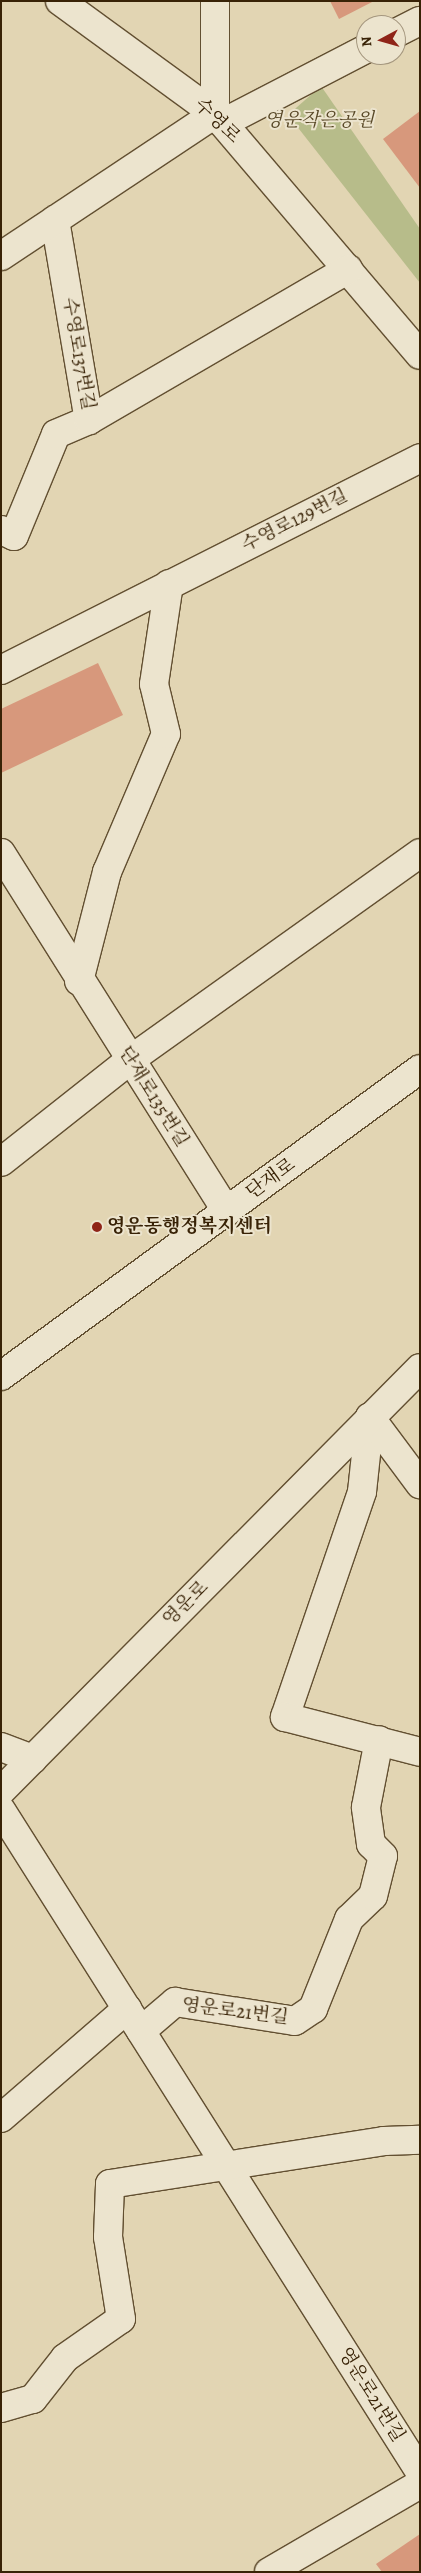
<!DOCTYPE html>
<meta charset="utf-8">
<style>
body{margin:0}
#map{position:relative;width:421px;height:2573px;overflow:hidden;background:#e2d5b3;font-family:Alegreya,"Noto Serif KR",serif}
div>[style]{position:absolute}
[style*='--x']{left:calc(var(--x)*1px);top:calc(var(--y)*1px);width:calc(var(--w)*1px);rotate:calc(var(--a)*1deg)}
.green>*{inset:0;background:#b7bc8a}
.building>*{inset:0;background:#d7987c}
.roads{filter:drop-shadow(1px 0 #624f31) drop-shadow(-1px 0 #624f31) drop-shadow(0 1px #624f31) drop-shadow(0 -1px #624f31)}
.minor>*{height:28px;margin:-14px;padding:0 14px;transform-origin:14px;border-radius:14px;background:#ece4ce}
.dots>*{width:14px;height:14px;translate:-50% -50%;box-sizing:border-box;border:2px solid #ece4ce;border-radius:50%}
span{translate:-50% -50%;white-space:nowrap;text-align:center;line-height:1.15;-webkit-text-stroke:4px #ece4ce;paint-order:stroke}
.street-label{font-size:19px;color:#382206}
.park-label{font-size:19px;color:#584827;font-style:italic}
.poi-label{font-size:19px;color:#382206;font-weight:700}
.left{translate:0 -50%;text-align:left}
.frame{position:absolute;inset:0;border:2px solid #382206;pointer-events:none}
.north{position:absolute;left:356px;top:15px;width:50px;height:50px;box-sizing:border-box;background:#ece4ce;border:1px solid #a4967e;border-radius:50%;rotate:264deg;font-size:14px;font-weight:700;line-height:20px;text-align:center;color:#382206}
.north::after{content:'';display:block;margin:auto;width:18px;height:22px;background:#8f2418;clip-path:polygon(50% 0,100% 100%,50% 72%,0 100%)}
</style>
<div id="map">
<div class="green">
<i style="clip-path:polygon(321px 86px,420px 229px,420px 283px,288px 115px)"></i>
</div>
<div class="building">
<i style="clip-path:polygon(330px 1px,374px 1px,339px 19px)"></i>
<i style="clip-path:polygon(420px 111px,420px 188px,383px 139px)"></i>
<i style="clip-path:polygon(98px 663px,123px 715px,1px 773px,1px 709px)"></i>
<i style="clip-path:polygon(420px 2534px,420px 2572px,382px 2572px,376px 2564px)"></i>
</div>
<div class="roads">
<div class="minor">
<i style="--x:60;--y:1;--w:192;--a:36.1"></i>
<i style="--x:215;--y:114;--w:316;--a:49.6"></i>
<i style="--x:396;--y:33;--w:27;--a:-27"></i>
<i style="--x:223;--y:123;--w:161;--a:-27.4"></i>
<i style="--x:55;--y:220;--w:203;--a:80.4"></i>
<i style="--x:1;--y:256;--w:257;--a:-33.6"></i>
<i style="--x:215;--y:114;--w:113;--a:-90"></i>
<i style="--x:1;--y:530;--w:14;--a:25"></i>
<i style="--x:14;--y:536;--w:110;--a:-67.6"></i>
<i style="--x:56;--y:434;--w:36;--a:-23"></i>
<i style="--x:89;--y:420;--w:300;--a:-30.2"></i>
<i style="--x:1;--y:670;--w:470;--a:-26.8"></i>
<i style="--x:1;--y:853;--w:424;--a:57.8"></i>
<i style="--x:79;--y:981;--w:113;--a:-75.6"></i>
<i style="--x:107;--y:872;--w:150;--a:-66.9"></i>
<i style="--x:166;--y:734;--w:51;--a:-103.5"></i>
<i style="--x:154;--y:684;--w:101;--a:-81.5"></i>
<i style="--x:1;--y:1162;--w:164;--a:-38.3"></i>
<i style="--x:130;--y:1060;--w:356;--a:-35.5"></i>
<i style="--x:1;--y:1376;--w:519;--a:-36.23"></i>
<i style="--x:370;--y:1417;--w:75;--a:96.1"></i>
<i style="--x:362;--y:1492;--w:238;--a:108.9"></i>
<i style="--x:285;--y:1717;--w:139;--a:14.5"></i>
<i style="--x:370;--y:1417;--w:84;--a:53.3"></i>
<i style="--x:1;--y:1747;--w:34;--a:21"></i>
<i style="--x:1;--y:1791;--w:595;--a:-45.27"></i>
<i style="--x:1;--y:1810;--w:783;--a:57.67"></i>
<i style="--x:141;--y:2031;--w:45;--a:-40.5"></i>
<i style="--x:175;--y:2002;--w:121;--a:9"></i>
<i style="--x:295;--y:2021;--w:22;--a:-34"></i>
<i style="--x:313;--y:2009;--w:97;--a:-68.2"></i>
<i style="--x:349;--y:1919;--w:33;--a:-44"></i>
<i style="--x:373;--y:1896;--w:41;--a:-76"></i>
<i style="--x:383;--y:1856;--w:17;--a:-135"></i>
<i style="--x:371;--y:1844;--w:37;--a:-98"></i>
<i style="--x:366;--y:1807;--w:68;--a:-79"></i>
<i style="--x:1;--y:2118;--w:167;--a:-40.9"></i>
<i style="--x:1;--y:2408;--w:33;--a:-16"></i>
<i style="--x:33;--y:2399;--w:52;--a:-52"></i>
<i style="--x:65;--y:2358;--w:68;--a:-34.9"></i>
<i style="--x:121;--y:2319;--w:83;--a:-99"></i>
<i style="--x:108;--y:2237;--w:53;--a:-87.8"></i>
<i style="--x:110;--y:2184;--w:277;--a:-8.9"></i>
<i style="--x:384;--y:2141;--w:36;--a:-2"></i>
<i style="--x:269;--y:2572;--w:175;--a:-30.2"></i>
</div>
</div>
<div class="dots">
<i style="left:97px;top:1227px;background:#8f2418"></i>
</div>
<div class="street-label">
<span style="left:217px;top:121px;rotate:44deg">수영로</span>
<span style="left:78px;top:354px;rotate:80deg">수영로137번길</span>
<span style="left:295px;top:521px;rotate:-27deg">수영로129번길</span>
<span style="left:153px;top:1097px;rotate:58deg">단재로135번길</span>
<span style="left:271px;top:1179px;rotate:-36deg">단재로</span>
<span style="left:186px;top:1604px;rotate:-45deg">영운로</span>
<span style="left:235px;top:2012px;rotate:7deg">영운로21번길</span>
<span style="left:371px;top:2395px;rotate:58deg">영운로21번길</span>
</div>
<div class="park-label">
<span style="left:319px;top:121px">영운작은공원</span>
</div>
<div class="poi-label">
<span class="left" style="left:107px;top:1227px">영운동행정복지센터</span>
</div>
<div class="frame"></div>
<div class="north">N</div>
</div>
